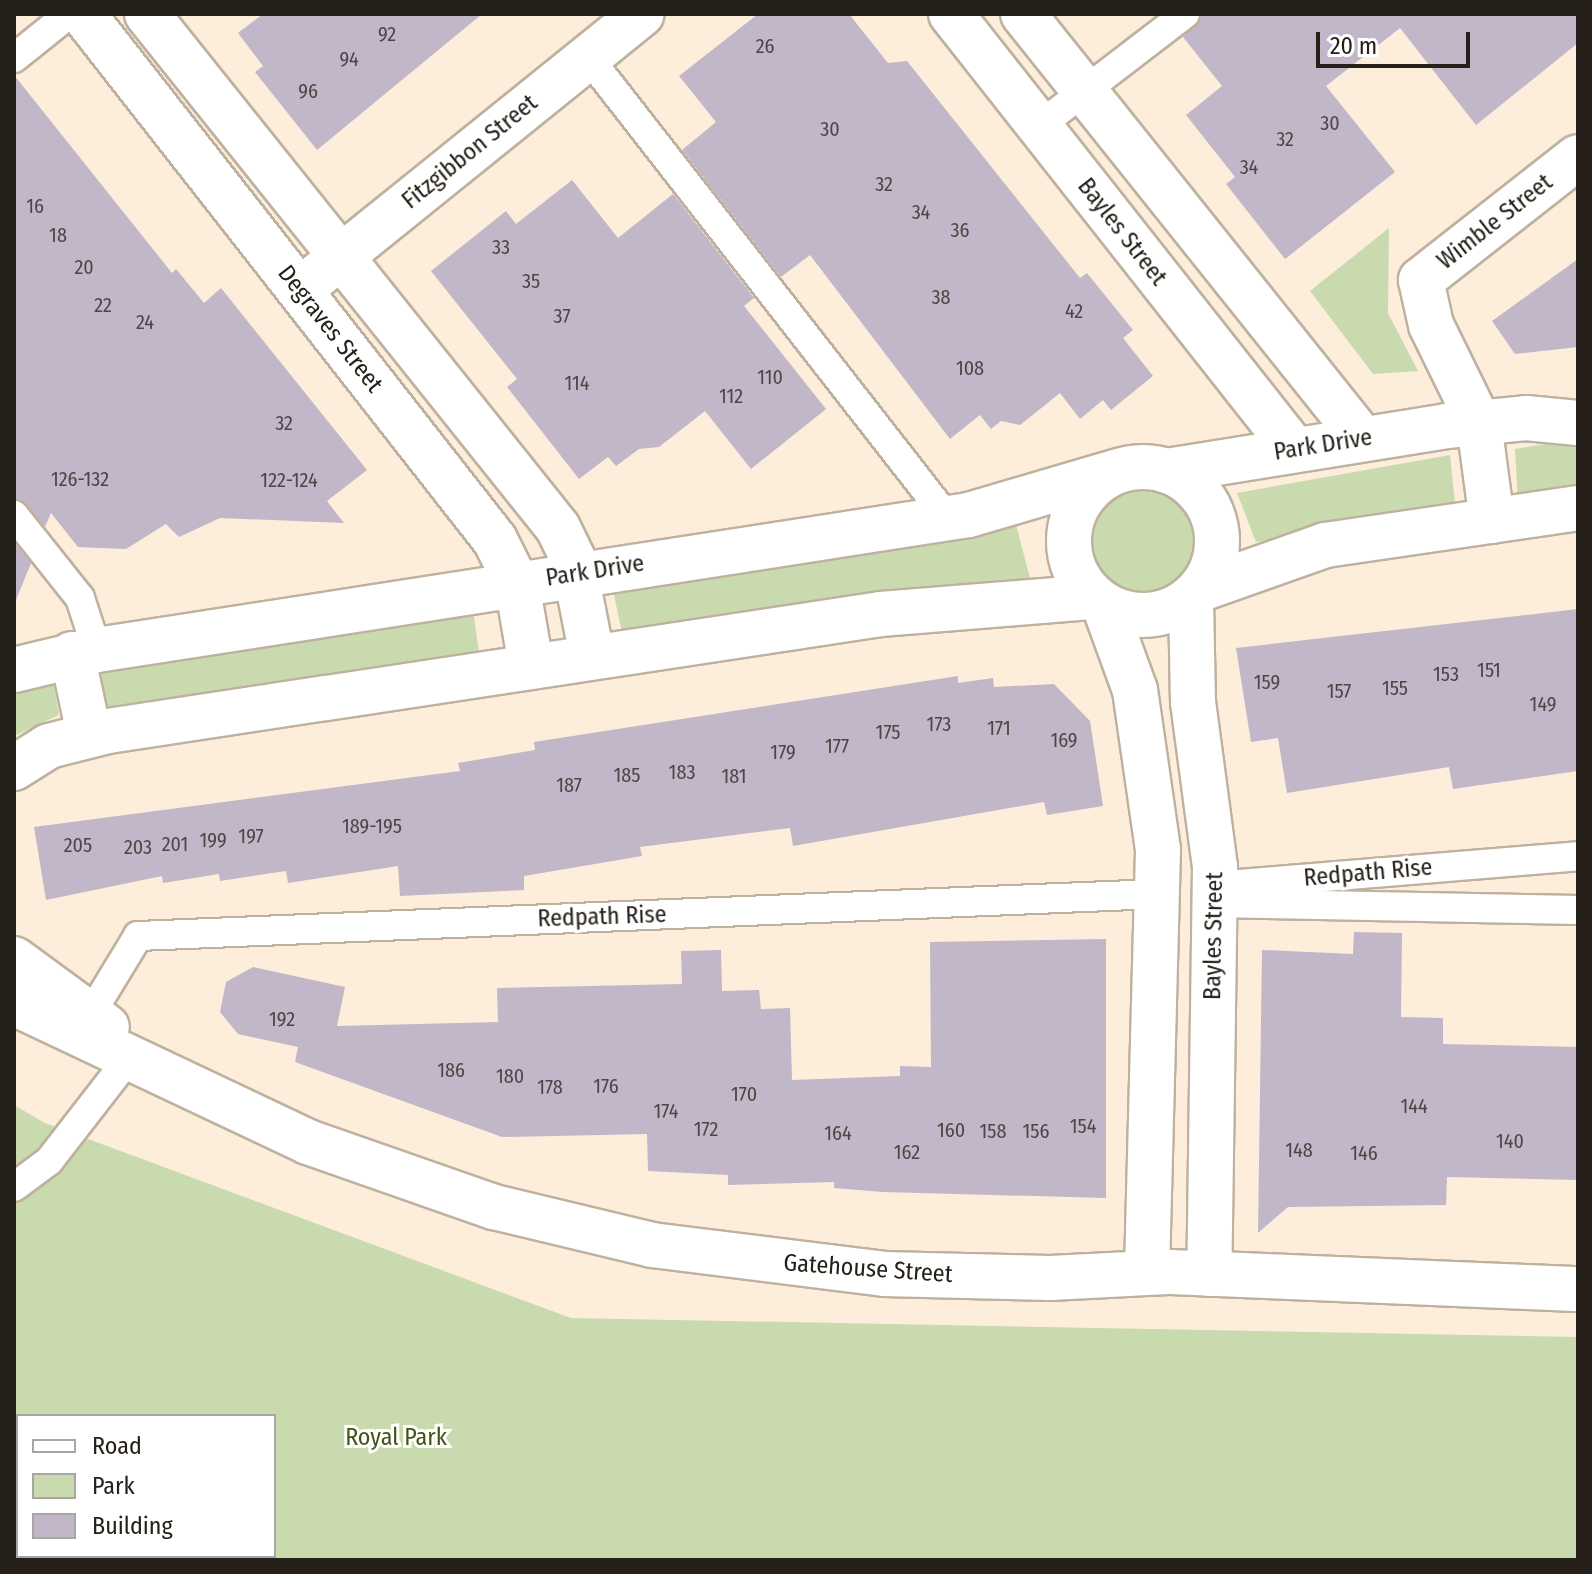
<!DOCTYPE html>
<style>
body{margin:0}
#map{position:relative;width:1592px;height:1574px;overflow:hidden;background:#fceedb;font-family:"Fira Sans Condensed",sans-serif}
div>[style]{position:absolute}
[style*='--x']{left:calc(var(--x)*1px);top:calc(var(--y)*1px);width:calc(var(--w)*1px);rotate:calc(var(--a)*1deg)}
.green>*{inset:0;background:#c9daaf}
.round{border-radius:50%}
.building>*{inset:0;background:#c2b6c9}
.roads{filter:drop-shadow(2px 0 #bfb19f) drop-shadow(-2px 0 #bfb19f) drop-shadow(0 2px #bfb19f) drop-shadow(0 -2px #bfb19f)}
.service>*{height:28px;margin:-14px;padding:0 14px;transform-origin:14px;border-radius:14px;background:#fff}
.minor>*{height:44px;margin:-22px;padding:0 22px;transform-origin:22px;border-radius:22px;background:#fff}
.minor>.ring{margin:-22px;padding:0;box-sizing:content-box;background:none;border:44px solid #fff;border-radius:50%}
.tertiary>*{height:44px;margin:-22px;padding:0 22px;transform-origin:22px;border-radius:22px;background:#fff}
span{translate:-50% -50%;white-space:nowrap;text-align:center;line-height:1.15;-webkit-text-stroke:6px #fff;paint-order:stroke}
.number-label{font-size:20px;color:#4c4645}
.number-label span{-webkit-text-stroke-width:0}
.street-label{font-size:24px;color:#252019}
.park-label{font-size:24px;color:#425516}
.frame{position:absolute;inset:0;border:16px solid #252019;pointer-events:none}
.legend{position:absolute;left:16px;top:1414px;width:260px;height:144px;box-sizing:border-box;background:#fff;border:2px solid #a8a6a3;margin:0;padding:10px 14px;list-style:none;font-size:24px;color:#252019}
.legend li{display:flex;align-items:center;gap:16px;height:40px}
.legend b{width:40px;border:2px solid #a8a6a3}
.scale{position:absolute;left:1316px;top:32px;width:154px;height:36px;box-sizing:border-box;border:4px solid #252019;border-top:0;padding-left:10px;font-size:24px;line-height:28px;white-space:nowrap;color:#252019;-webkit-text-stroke:6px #fff;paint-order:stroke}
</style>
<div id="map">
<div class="green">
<i style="clip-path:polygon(1389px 228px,1388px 313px,1418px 371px,1373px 374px,1310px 291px)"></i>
<i style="clip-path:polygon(1578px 439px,1578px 494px,1518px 500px,1515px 449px)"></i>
<i style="clip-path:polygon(1450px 455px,1456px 513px,1256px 542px,1237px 493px)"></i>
<i class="round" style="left:1082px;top:485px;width:114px;height:114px"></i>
<i style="clip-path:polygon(1015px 521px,1030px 578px,623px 638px,612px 585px)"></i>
<i style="clip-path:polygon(472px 603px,480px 660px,108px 718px,99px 664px)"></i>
<i style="clip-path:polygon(44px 678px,53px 680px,59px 715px,14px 736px,14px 692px)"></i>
<i style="clip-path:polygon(evenodd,14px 1105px,45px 1123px,571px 1318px,1578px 1337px,1578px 1560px,14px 1560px,14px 1105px,18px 1416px,274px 1416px,274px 1556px,18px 1556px,18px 1416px)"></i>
</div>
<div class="building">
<i style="clip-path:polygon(263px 14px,482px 14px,317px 150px,255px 72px,263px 66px,238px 33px)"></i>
<i style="clip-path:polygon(758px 14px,849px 14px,888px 63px,907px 61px,1080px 278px,1087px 273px,1133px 330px,1123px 338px,1153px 376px,1111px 410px,1103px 400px,1080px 419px,1060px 393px,1020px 425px,1001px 421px,991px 429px,980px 415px,950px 439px,810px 255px,781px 277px,682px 150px,716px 122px,679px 76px)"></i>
<i style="clip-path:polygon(1202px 14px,1578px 14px,1578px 43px,1476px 125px,1400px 28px,1326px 86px,1395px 172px,1285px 259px,1226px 184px,1235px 177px,1186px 115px,1222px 86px,1183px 37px)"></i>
<i style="clip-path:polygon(14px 75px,172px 273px,176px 269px,204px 303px,221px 288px,367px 470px,327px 501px,344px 523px,220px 518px,179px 537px,166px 524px,126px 549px,78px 547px,51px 513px,45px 527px,14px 498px)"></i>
<i style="clip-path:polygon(572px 180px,618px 238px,673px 194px,754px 298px,744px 306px,826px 409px,751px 469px,705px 411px,659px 447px,639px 449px,616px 466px,608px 457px,579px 479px,507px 387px,517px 379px,431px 271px,506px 211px,516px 224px)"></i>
<i style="clip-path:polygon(1578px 259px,1578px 347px,1515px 354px,1492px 321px)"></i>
<i style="clip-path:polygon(14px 542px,31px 563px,16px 600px,14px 600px)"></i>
<i style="clip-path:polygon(1578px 609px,1578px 771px,1453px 789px,1449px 767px,1287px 793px,1278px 738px,1251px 742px,1236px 648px)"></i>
<i style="clip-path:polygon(958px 676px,958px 683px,993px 678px,994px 687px,1054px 684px,1090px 721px,1103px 806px,1047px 815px,1044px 802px,793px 846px,790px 828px,640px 847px,642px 856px,524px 876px,524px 890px,400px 896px,398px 866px,288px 883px,286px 871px,220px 881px,219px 874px,163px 883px,162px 876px,46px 900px,34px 827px,460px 771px,458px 763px,535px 750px,534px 742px)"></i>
<i style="clip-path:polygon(1354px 932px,1402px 933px,1401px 1017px,1443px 1018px,1443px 1044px,1578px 1047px,1578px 1180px,1447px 1177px,1446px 1205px,1288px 1207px,1258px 1233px,1262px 950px,1353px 954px)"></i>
<i style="clip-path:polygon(1106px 939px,1106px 1198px,883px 1192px,834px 1188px,834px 1182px,728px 1185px,728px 1175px,648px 1171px,647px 1134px,502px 1137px,295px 1062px,298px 1047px,238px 1034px,220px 1012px,226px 982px,253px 967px,345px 987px,337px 1026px,498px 1022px,497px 988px,682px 984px,681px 951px,721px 950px,722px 991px,759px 990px,761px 1009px,790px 1008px,792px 1080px,900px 1076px,900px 1066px,931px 1067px,930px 942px)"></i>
</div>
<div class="roads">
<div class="service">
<i style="--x:588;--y:57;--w:582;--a:52.05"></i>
<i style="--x:14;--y:58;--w:70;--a:-38.7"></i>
<i style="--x:1039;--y:126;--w:184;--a:-37.5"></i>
<i style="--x:14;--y:515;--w:106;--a:51.5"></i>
<i style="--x:80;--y:598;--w:55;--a:71.9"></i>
<i style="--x:1215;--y:886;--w:364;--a:-4.7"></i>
<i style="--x:1214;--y:903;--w:364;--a:1.1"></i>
<i style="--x:90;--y:1015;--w:92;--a:-58.7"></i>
<i style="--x:138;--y:936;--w:1021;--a:-2.36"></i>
<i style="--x:14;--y:1187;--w:44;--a:-36.6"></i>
<i style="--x:49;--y:1161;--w:130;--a:-52.2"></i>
</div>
<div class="minor">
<i style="--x:83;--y:14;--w:668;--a:51.93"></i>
<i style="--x:495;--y:540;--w:49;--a:63.4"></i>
<i style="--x:517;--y:584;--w:82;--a:80.2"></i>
<i style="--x:147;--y:14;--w:658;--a:51.35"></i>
<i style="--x:558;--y:528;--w:34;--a:64"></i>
<i style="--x:573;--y:559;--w:99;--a:78.9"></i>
<i style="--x:951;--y:14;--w:554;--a:51.74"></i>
<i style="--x:1023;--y:14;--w:543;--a:51.36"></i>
<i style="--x:317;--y:276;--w:417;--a:-38.9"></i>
<i class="ring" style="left:1069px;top:467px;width:104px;height:104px"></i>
<i style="--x:1167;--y:471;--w:284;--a:-9.1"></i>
<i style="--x:1447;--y:426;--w:79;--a:-5.8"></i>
<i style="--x:1526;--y:418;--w:52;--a:5.5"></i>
<i style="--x:1492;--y:521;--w:99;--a:-97.6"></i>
<i style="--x:1479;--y:423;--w:109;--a:-116.1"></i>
<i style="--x:1431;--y:325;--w:46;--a:-102.5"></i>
<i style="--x:1421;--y:280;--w:199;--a:-38.1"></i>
<i style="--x:1201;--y:589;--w:132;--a:-19.5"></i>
<i style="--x:1325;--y:545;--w:256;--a:-8.3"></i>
<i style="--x:1191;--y:599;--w:103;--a:88.9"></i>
<i style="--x:1193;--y:702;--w:166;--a:82.4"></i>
<i style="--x:1215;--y:867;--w:407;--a:90.8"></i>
<i style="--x:1104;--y:605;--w:90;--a:70"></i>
<i style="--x:1135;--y:690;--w:162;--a:81.8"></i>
<i style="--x:1158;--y:850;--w:422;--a:91.5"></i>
<i style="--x:72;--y:654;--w:82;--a:78"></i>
<i style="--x:14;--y:670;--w:85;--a:-13.5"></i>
<i style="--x:97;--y:650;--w:882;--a:-8.8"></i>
<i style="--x:969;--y:515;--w:152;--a:-16.4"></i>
<i style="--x:14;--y:768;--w:41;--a:-32.2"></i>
<i style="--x:49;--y:746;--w:61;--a:-14.3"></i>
<i style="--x:108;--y:731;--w:782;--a:-8.61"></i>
<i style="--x:881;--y:614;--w:213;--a:-4.6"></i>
</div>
<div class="tertiary">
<i style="--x:14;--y:959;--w:115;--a:36.2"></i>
<i style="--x:14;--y:1003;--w:325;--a:25.3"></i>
<i style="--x:308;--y:1142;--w:197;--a:19.3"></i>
<i style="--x:494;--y:1207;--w:163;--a:13.5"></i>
<i style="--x:652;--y:1245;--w:234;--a:7.1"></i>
<i style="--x:884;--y:1274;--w:166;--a:1.4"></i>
<i style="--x:1050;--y:1278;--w:119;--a:-2.9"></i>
<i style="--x:1169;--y:1272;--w:409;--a:2.4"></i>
</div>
</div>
<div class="number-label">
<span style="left:387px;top:34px">92</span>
<span style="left:765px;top:46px">26</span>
<span style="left:349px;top:59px">94</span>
<span style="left:308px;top:91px">96</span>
<span style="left:1330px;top:123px">30</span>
<span style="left:830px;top:129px">30</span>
<span style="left:1285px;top:139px">32</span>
<span style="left:1249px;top:167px">34</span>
<span style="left:884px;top:184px">32</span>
<span style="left:35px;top:206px">16</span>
<span style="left:921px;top:212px">34</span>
<span style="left:960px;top:230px">36</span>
<span style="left:58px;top:235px">18</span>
<span style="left:501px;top:247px">33</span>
<span style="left:84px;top:267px">20</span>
<span style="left:531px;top:281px">35</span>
<span style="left:941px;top:297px">38</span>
<span style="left:103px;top:305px">22</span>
<span style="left:1074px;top:311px">42</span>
<span style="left:562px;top:316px">37</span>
<span style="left:145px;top:322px">24</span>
<span style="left:970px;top:368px">108</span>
<span style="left:770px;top:377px">110</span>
<span style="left:577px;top:383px">114</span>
<span style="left:731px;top:396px">112</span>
<span style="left:284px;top:423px">32</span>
<span style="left:80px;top:479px">126-132</span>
<span style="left:289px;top:480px">122-124</span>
<span style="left:1489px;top:670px">151</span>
<span style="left:1446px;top:674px">153</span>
<span style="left:1267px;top:682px">159</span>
<span style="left:1395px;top:688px">155</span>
<span style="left:1339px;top:691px">157</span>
<span style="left:1543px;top:704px">149</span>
<span style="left:939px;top:724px">173</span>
<span style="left:999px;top:728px">171</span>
<span style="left:888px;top:732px">175</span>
<span style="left:1064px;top:740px">169</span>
<span style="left:837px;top:746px">177</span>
<span style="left:783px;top:752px">179</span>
<span style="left:682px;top:772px">183</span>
<span style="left:627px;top:775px">185</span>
<span style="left:734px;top:776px">181</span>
<span style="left:569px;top:785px">187</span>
<span style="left:372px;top:826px">189-195</span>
<span style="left:251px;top:836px">197</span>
<span style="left:213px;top:840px">199</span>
<span style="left:175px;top:844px">201</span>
<span style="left:78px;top:845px">205</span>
<span style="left:138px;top:847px">203</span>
<span style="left:282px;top:1019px">192</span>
<span style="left:451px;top:1070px">186</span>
<span style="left:510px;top:1076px">180</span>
<span style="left:606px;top:1086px">176</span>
<span style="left:550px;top:1087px">178</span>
<span style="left:744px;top:1094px">170</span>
<span style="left:1414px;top:1106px">144</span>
<span style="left:666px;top:1111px">174</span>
<span style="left:1083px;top:1126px">154</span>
<span style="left:706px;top:1129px">172</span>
<span style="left:951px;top:1130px">160</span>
<span style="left:993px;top:1131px">158</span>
<span style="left:1036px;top:1131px">156</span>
<span style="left:838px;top:1133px">164</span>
<span style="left:1510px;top:1141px">140</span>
<span style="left:1299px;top:1150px">148</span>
<span style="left:907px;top:1152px">162</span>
<span style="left:1364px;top:1153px">146</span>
</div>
<div class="street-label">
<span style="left:470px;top:152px;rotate:-39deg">Fitzgibbon Street</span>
<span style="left:1495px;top:222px;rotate:-38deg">Wimble Street</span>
<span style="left:1122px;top:232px;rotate:52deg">Bayles Street</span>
<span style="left:330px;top:329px;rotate:52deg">Degraves Street</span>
<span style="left:1323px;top:445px;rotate:-9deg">Park Drive</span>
<span style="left:595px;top:571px;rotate:-9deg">Park Drive</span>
<span style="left:1368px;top:873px;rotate:-5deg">Redpath Rise</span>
<span style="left:602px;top:917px;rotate:-2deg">Redpath Rise</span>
<span style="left:1214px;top:936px;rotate:-89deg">Bayles Street</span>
<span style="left:868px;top:1269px;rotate:4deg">Gatehouse Street</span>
</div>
<div class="park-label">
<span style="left:396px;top:1438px">Royal Park</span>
</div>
<div class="frame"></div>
<ul class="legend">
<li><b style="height:10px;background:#fff"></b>Road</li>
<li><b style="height:22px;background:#c9daaf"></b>Park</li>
<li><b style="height:22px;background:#c2b6c9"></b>Building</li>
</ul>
<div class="scale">20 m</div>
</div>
